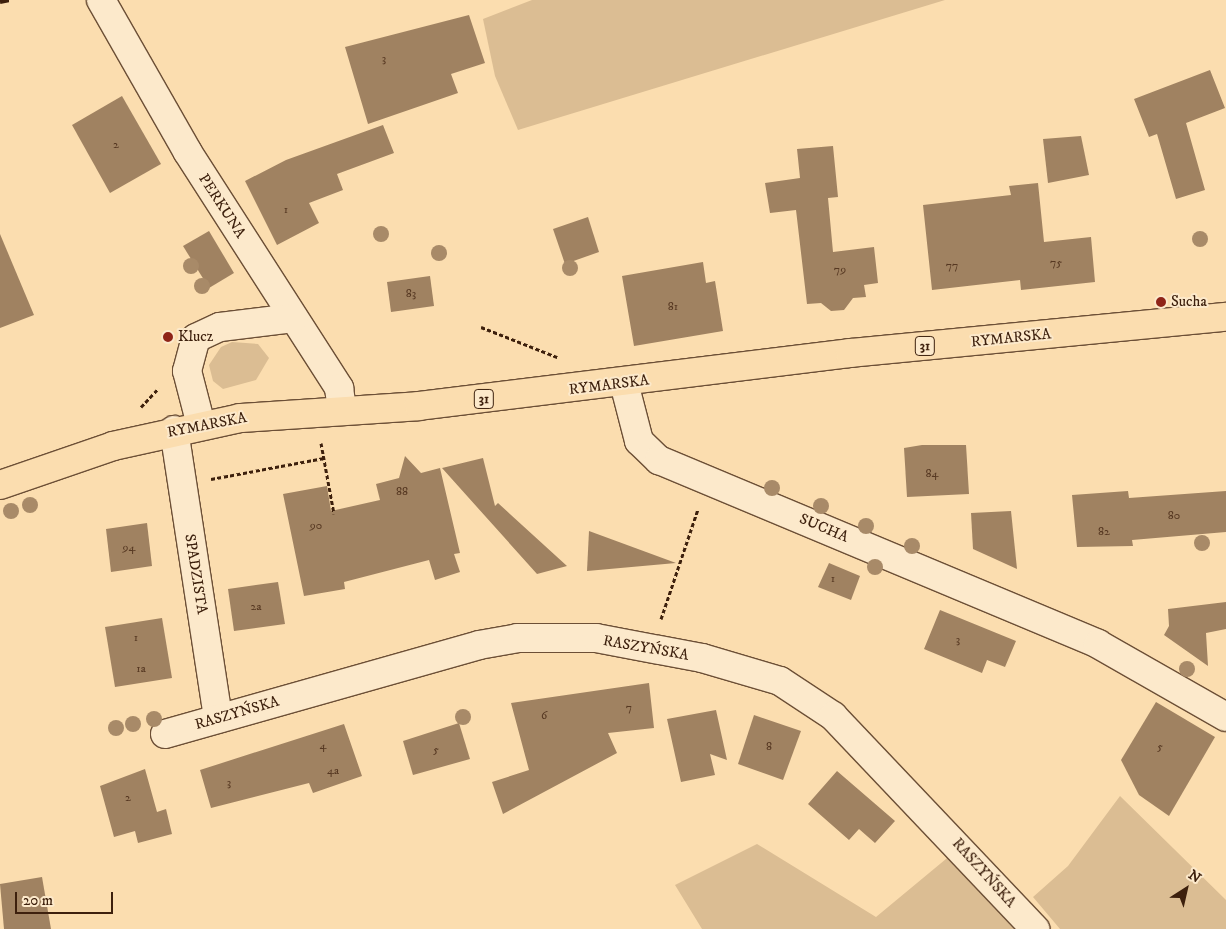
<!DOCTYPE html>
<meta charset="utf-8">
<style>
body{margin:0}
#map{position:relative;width:1226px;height:929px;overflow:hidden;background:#fbddaf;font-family:"IM FELL DW Pica",serif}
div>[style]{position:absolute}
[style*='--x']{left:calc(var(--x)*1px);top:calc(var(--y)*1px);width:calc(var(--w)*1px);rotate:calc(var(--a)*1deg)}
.green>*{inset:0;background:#dbbd93}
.building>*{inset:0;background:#a08261}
.path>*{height:3px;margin-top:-1.5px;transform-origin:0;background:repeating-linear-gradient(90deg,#3d200d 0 4px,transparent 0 6.5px)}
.roads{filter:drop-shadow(1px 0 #6c4f36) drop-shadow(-1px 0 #6c4f36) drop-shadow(0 1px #6c4f36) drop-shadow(0 -1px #6c4f36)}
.minor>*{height:28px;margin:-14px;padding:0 14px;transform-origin:14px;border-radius:14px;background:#fce9cb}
.major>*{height:28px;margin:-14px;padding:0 14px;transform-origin:14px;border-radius:14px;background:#fbddaf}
.rail>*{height:4px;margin-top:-2px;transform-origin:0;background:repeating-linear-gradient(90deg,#3d200d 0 9px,transparent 0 18px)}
.trees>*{width:16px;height:16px;margin:-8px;border-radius:50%;background:#a88a68}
.dots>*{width:14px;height:14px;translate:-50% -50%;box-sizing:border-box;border:2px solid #fce9cb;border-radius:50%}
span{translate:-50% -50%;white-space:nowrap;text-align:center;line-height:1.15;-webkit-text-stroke:4px #fce9cb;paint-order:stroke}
.number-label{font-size:12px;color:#563822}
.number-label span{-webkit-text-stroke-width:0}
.shield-label span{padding:1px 4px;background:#fce9cb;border:1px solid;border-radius:4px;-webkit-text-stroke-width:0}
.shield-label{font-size:14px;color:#3d200d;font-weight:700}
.street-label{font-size:15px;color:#3d200d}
.poi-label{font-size:15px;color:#3d200d}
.left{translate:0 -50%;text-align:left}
.north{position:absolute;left:1161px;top:864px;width:50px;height:50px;-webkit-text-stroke:4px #fce9cb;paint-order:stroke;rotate:35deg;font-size:14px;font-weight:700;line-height:20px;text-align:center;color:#3d200d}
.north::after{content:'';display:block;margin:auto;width:18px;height:22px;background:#3d200d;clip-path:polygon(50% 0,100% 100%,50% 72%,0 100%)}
.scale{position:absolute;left:15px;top:892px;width:98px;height:22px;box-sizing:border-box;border:2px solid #3d200d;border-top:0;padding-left:6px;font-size:15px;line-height:18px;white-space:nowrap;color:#3d200d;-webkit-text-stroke:4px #fce9cb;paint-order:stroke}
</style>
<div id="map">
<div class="green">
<i style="clip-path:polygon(532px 0,945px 0,518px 130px,495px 76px,483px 19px)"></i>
<i style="clip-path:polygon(232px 342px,258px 344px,269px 358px,256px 380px,223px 389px,213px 381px,209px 365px,221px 347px)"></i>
<i style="clip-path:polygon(1120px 796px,1226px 900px,1226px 929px,1060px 929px,1033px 897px,1068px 866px)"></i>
<i style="clip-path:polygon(757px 844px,876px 917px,952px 854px,1018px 929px,702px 929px,675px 885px)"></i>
</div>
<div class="building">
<i style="clip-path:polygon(469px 15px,485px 63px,451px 74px,458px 93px,368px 124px,345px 47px)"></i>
<i style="clip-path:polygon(1210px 70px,1225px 108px,1186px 123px,1205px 190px,1176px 199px,1157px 134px,1149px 137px,1134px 99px)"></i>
<i style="clip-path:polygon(122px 96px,161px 164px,110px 193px,72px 125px)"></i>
<i style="clip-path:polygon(383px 125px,394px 153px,337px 174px,343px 190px,309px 203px,319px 223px,277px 245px,245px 181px,286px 160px)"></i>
<i style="clip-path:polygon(1081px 136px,1089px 175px,1048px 183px,1043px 139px)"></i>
<i style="clip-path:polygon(833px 146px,838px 197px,828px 198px,833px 252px,874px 247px,878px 283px,864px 285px,866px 297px,853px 298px,844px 310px,831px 311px,821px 303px,807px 304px,796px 210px,770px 213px,765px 183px,800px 178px,797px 149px)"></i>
<i style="clip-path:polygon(1038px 183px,1044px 242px,1091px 237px,1095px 282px,1021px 290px,1020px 280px,932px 290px,923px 205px,1011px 195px,1009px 186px)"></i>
<i style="clip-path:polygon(588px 217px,599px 252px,565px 264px,553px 229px)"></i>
<i style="clip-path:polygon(209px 231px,234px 273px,209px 288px,183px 246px)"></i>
<i style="clip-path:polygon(0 234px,34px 315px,0 328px)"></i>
<i style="clip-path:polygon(703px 262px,706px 283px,715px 281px,723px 331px,634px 346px,622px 276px)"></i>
<i style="clip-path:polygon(430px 276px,434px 306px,391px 312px,387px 282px)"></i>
<i style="clip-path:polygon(922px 445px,966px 445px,969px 494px,907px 497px,904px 448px)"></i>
<i style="clip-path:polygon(405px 456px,421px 473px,440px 468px,460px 553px,454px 554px,460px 572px,435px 580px,429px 560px,344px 582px,345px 589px,304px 596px,283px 494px,327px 486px,331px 511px,380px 500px,376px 484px,399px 478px)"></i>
<i style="clip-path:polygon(483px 458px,495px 506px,498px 503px,567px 566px,537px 574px,442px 468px)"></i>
<i style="clip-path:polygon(1128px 491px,1129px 498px,1226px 491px,1226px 532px,1132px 540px,1133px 546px,1077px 547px,1072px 495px)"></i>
<i style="clip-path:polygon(1011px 511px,1017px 569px,973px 549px,971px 513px)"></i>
<i style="clip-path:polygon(147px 523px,152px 566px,111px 572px,106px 529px)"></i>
<i style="clip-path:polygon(589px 531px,676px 563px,587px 571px)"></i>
<i style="clip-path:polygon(829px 563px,860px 576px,851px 600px,818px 587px)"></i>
<i style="clip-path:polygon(278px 582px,285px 624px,234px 631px,228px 589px)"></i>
<i style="clip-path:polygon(1226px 602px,1226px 629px,1206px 633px,1208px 666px,1164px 635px,1169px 626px,1168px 609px)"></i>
<i style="clip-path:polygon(940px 610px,1016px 641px,1005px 667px,987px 660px,982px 673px,924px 649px)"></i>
<i style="clip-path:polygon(162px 618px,172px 678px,115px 687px,105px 627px)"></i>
<i style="clip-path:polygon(649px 683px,654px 728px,608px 733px,617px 753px,503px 814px,492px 782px,529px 770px,511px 703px)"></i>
<i style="clip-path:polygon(1156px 702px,1215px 737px,1169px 816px,1139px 795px,1121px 760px)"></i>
<i style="clip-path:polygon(716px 710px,727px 760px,710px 754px,715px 775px,681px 782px,667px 719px)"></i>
<i style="clip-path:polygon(754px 715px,801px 731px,783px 780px,738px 764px)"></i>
<i style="clip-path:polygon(459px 723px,470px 759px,413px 775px,403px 741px)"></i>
<i style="clip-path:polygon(344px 724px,362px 776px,313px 793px,309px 783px,211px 808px,200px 770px)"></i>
<i style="clip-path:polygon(145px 769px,157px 812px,166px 809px,172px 834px,138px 843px,135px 831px,114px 837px,100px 786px)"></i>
<i style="clip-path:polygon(837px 771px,895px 821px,875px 843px,859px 829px,849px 840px,808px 804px)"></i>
<i style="clip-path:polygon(42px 877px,51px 929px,4px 929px,0 884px)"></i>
</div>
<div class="path">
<i style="--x:481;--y:327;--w:82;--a:21.5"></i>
<i style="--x:141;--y:407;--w:26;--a:-47"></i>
<i style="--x:321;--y:443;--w:72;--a:79.6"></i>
<i style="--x:211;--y:479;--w:115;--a:-10.5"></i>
<i style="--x:661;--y:619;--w:116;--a:-71.4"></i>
</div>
<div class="roads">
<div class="minor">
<i style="--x:101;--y:0;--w:174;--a:60.3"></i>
<i style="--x:187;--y:151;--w:282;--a:57.3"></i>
<i style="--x:339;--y:388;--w:21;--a:82"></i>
<i style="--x:624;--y:383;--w:60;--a:75.5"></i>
<i style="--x:639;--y:441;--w:28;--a:44"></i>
<i style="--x:659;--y:460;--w:476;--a:22.7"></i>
<i style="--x:1098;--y:644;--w:147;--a:29.7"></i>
<i style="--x:201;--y:425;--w:56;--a:-104.5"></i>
<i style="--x:187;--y:371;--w:34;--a:-75"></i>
<i style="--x:196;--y:338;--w:26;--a:-25"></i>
<i style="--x:220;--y:327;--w:74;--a:-7"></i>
<i style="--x:174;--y:430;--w:292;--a:81.3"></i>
<i style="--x:165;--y:734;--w:326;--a:-15.8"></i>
<i style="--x:479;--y:645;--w:39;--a:-10"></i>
<i style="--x:517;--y:638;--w:79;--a:0"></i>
<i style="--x:596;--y:638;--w:108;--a:10.7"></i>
<i style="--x:702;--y:658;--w:81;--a:16.4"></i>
<i style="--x:780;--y:681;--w:64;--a:33.4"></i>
<i style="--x:833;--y:716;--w:294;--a:46.5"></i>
</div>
<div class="major">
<i style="--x:0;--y:485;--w:120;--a:-19"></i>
<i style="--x:113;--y:446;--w:130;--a:-12.4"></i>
<i style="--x:240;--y:418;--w:179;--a:-3.8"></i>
<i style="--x:419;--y:406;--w:434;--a:-7"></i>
<i style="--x:850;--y:353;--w:378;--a:-5.5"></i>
</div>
</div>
<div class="rail">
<i style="--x:0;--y:2;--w:10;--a:-11"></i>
</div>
<div class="trees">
<i style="left:381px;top:234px"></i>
<i style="left:1200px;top:239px"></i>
<i style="left:439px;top:253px"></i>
<i style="left:191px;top:266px"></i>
<i style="left:570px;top:268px"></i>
<i style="left:202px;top:286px"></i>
<i style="left:772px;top:488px"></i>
<i style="left:30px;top:505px"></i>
<i style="left:821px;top:506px"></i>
<i style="left:11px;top:511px"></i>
<i style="left:866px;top:526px"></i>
<i style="left:1202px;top:543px"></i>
<i style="left:912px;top:546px"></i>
<i style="left:875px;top:567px"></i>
<i style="left:1187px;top:669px"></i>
<i style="left:463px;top:717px"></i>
<i style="left:154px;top:719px"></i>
<i style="left:133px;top:724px"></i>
<i style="left:116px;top:728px"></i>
</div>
<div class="dots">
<i style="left:1161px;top:302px;background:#8f2418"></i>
<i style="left:168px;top:337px;background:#8f2418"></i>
</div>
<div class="number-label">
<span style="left:384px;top:59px">3</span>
<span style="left:116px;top:145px">2</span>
<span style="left:286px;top:210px">1</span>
<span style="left:1056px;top:263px">75</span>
<span style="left:952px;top:266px">77</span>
<span style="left:840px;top:270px">79</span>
<span style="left:411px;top:294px">83</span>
<span style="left:673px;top:307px">81</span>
<span style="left:932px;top:474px">84</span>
<span style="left:402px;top:492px">88</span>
<span style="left:1174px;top:516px">80</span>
<span style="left:316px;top:526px">90</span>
<span style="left:1104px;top:532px">82</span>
<span style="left:129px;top:548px">94</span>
<span style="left:833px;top:579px">1</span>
<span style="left:256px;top:607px">2a</span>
<span style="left:136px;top:638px">1</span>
<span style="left:958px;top:640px">3</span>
<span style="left:141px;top:669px">1a</span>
<span style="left:629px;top:708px">7</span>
<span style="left:544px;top:716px">6</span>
<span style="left:323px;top:746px">4</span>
<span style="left:769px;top:747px">8</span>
<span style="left:1160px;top:747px">5</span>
<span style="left:436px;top:750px">5</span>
<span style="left:333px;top:771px">4a</span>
<span style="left:229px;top:783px">3</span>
<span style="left:128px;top:798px">2</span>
</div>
<div class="shield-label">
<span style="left:925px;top:346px">31</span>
<span style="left:484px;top:399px">31</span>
</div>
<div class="street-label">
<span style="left:222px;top:206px;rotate:57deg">PERKUNA</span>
<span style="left:1011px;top:338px;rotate:-6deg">RYMARSKA</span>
<span style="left:609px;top:385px;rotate:-7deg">RYMARSKA</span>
<span style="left:207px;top:425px;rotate:-11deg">RYMARSKA</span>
<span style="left:824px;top:528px;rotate:23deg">SUCHA</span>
<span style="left:196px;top:574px;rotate:81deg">SPADZISTA</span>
<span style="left:646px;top:648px;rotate:10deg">RASZYŃSKA</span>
<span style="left:237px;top:713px;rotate:-16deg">RASZYŃSKA</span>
<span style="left:984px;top:873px;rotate:48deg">RASZYŃSKA</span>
</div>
<div class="poi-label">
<span class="left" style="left:1171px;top:302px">Sucha</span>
<span class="left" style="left:178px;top:337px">Klucz</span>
</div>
<div class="north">N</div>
<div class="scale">20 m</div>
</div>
